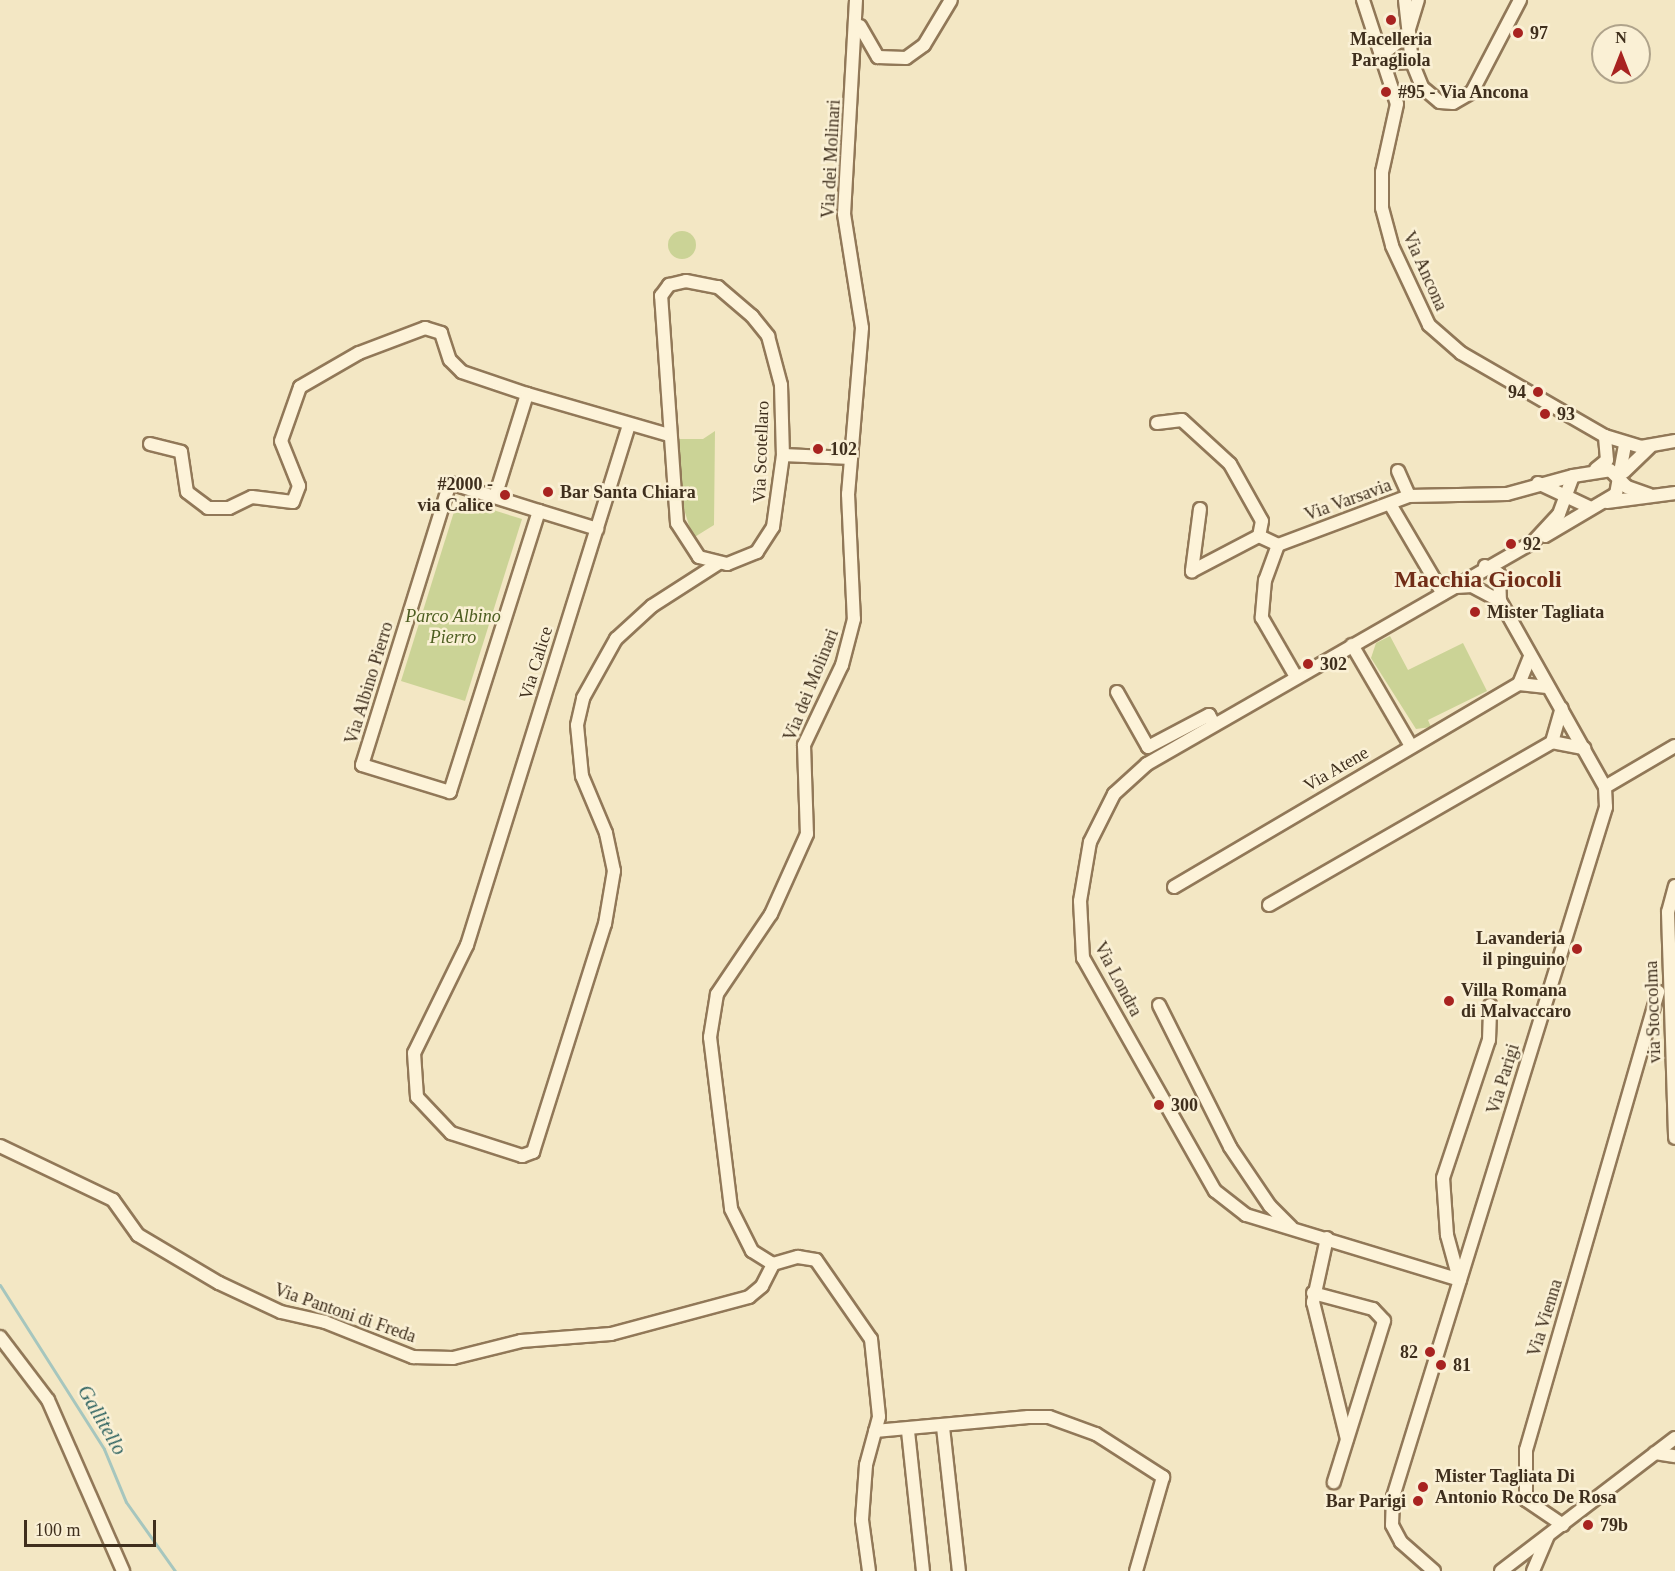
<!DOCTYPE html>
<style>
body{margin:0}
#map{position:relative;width:1675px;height:1571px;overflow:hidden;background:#f3e7c4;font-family:"Times New Roman",serif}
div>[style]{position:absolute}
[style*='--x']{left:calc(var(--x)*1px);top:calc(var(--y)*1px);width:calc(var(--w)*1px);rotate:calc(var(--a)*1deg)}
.green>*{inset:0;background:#cbd396}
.round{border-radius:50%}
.stream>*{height:3px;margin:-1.5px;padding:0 1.5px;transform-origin:1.5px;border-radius:1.5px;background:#a6c6be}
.roads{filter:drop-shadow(2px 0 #917858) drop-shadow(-2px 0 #917858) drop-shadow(0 2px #917858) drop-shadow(0 -2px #917858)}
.minor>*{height:12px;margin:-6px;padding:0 6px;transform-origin:6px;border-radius:6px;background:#fdf3d9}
.dots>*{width:16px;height:16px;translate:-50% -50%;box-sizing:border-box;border:3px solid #faf0d5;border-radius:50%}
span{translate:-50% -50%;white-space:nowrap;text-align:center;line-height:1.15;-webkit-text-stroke:5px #faf0d5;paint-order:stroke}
.poi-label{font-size:18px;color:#3f2f1d;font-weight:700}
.left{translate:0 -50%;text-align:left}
.right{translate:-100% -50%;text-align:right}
.street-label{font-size:18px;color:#3f2f1d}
.park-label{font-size:18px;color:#4d5e21;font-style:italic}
.water-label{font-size:20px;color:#2b615f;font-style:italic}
.district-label{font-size:24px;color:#712d17;font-weight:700}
.north{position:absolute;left:1591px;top:24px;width:60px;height:60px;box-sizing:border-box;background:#faf0d5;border:2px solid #afa38b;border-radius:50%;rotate:0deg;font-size:16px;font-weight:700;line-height:24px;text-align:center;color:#3f2f1d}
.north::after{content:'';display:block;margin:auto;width:21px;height:27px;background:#a82320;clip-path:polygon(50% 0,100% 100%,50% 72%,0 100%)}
.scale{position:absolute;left:24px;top:1520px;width:132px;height:27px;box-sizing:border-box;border:3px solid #3f2f1d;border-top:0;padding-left:8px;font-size:18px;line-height:21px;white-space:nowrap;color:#3f2f1d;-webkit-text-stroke:4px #faf0d5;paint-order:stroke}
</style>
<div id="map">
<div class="green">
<i class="round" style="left:668px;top:231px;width:28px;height:28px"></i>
<i style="clip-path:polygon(715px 431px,714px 525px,693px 538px,683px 506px,678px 439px,703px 439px)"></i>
<i style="clip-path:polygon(458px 499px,522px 519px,465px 701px,401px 681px)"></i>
<i style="clip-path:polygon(1390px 636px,1408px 670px,1463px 643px,1487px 691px,1428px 720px,1431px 727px,1416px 729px,1371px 658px,1376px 643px)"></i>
</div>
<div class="stream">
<i style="--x:0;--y:1285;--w:194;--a:57.6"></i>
<i style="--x:104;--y:1449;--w:57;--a:67.5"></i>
<i style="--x:126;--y:1502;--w:85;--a:54.6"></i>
</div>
<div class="roads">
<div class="minor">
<i style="--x:856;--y:0;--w:214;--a:93.2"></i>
<i style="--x:844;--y:214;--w:115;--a:81"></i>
<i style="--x:862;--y:328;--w:167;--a:94.8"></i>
<i style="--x:848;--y:494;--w:125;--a:87.3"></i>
<i style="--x:854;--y:619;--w:48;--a:104.6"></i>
<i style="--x:842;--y:665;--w:89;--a:115.4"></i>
<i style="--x:804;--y:745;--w:89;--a:88.1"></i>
<i style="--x:807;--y:834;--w:88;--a:114.2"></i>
<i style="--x:771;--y:914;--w:97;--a:124"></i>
<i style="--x:717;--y:994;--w:44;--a:99.2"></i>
<i style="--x:710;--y:1037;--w:173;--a:83"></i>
<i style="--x:731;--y:1209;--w:47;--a:63.4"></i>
<i style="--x:752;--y:1251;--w:25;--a:32"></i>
<i style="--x:773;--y:1264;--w:26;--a:-16"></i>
<i style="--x:798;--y:1257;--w:18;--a:9"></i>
<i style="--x:816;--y:1260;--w:96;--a:55.2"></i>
<i style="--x:871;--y:1339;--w:78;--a:84.1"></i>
<i style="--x:879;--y:1417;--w:50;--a:105.2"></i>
<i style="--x:866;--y:1465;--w:55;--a:94.2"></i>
<i style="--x:862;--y:1520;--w:51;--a:82.2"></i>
<i style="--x:1363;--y:0;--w:109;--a:71.9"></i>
<i style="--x:1397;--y:104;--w:70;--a:102.4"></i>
<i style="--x:1382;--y:172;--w:36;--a:90"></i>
<i style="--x:1382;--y:208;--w:39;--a:75"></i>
<i style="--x:1392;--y:246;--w:87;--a:64.9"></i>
<i style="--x:1429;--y:325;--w:43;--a:41.2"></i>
<i style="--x:1461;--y:353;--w:166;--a:30"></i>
<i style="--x:1605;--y:436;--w:38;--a:17"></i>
<i style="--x:1641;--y:447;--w:35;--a:-10"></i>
<i style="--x:1405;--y:0;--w:62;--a:83.6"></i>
<i style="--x:1412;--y:62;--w:27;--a:68"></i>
<i style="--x:1422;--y:87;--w:23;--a:40"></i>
<i style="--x:1440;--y:102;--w:13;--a:4"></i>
<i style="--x:1453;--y:103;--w:22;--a:-30"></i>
<i style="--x:1472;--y:92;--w:104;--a:-62.4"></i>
<i style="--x:860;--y:26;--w:36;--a:60"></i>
<i style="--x:878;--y:57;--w:28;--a:2"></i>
<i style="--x:906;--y:58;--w:22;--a:-36"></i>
<i style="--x:924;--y:45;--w:52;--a:-59"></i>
<i style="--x:1409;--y:29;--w:30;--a:-73"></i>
<i style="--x:1380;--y:56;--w:37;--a:-38"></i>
<i style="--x:1384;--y:63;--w:28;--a:-2"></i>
<i style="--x:686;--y:281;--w:33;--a:11"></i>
<i style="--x:718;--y:287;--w:45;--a:40.5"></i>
<i style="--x:752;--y:316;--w:26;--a:51"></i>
<i style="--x:768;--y:336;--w:51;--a:75.1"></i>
<i style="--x:781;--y:385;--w:70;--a:88.4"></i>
<i style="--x:783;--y:455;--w:73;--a:97.9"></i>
<i style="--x:773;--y:527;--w:30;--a:123"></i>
<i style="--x:757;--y:552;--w:32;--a:158"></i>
<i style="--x:727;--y:564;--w:29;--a:-166"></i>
<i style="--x:699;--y:557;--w:40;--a:-122.9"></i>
<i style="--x:677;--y:523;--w:228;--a:-94"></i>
<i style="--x:661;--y:296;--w:14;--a:-54"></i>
<i style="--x:669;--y:285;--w:17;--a:-13"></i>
<i style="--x:1157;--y:423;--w:25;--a:-7"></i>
<i style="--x:1182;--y:420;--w:65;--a:42.5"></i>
<i style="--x:1230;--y:464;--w:65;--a:60.7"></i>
<i style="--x:1262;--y:521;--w:15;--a:101"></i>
<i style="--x:629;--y:425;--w:545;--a:107.3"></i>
<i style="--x:467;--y:945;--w:120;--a:116.1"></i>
<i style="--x:414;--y:1053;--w:44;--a:86.1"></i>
<i style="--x:417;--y:1097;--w:50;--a:46.6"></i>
<i style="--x:451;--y:1133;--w:75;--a:17.9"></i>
<i style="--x:522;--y:1156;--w:12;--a:-20"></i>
<i style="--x:533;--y:1152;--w:239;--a:-72.5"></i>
<i style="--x:605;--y:924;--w:54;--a:-80.4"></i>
<i style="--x:614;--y:871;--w:39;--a:-102"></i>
<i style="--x:606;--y:833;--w:62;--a:-112.8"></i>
<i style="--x:582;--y:776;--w:51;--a:-95.6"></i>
<i style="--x:577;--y:725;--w:28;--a:-77"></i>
<i style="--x:583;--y:698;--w:68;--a:-60.8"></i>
<i style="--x:616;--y:639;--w:49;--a:-42.5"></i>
<i style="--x:652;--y:606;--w:80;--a:-32.7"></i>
<i style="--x:150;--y:444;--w:32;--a:14"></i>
<i style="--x:181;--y:452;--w:40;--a:81.5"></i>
<i style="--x:187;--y:492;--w:26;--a:37"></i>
<i style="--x:208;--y:508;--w:21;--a:0"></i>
<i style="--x:229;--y:508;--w:25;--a:-26"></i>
<i style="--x:252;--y:497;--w:41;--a:7"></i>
<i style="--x:293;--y:502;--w:17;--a:-69"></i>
<i style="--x:299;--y:486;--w:48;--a:-111.8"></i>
<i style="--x:281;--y:441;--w:57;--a:-70.6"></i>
<i style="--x:300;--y:387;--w:68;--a:-30"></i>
<i style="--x:359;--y:353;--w:71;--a:-20.7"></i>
<i style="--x:425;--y:328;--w:17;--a:17"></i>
<i style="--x:441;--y:333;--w:28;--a:72"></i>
<i style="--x:450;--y:360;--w:17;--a:45"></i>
<i style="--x:462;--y:372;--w:69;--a:18.7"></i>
<i style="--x:783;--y:455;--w:68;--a:2.5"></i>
<i style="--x:1596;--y:469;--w:14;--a:-39"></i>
<i style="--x:1607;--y:460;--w:24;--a:-95"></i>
<i style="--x:1398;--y:471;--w:27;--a:66"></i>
<i style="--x:1624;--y:472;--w:36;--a:-44"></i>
<i style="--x:450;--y:483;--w:93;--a:17.5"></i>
<i style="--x:539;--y:511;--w:295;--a:107.6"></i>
<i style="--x:450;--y:792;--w:92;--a:-162.9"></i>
<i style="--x:362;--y:765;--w:295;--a:-72.7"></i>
<i style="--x:1538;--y:483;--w:56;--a:25.2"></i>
<i style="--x:495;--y:497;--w:108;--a:-72.7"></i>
<i style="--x:527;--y:394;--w:148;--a:16.1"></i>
<i style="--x:1607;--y:502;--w:69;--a:-7.5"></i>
<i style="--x:1390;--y:504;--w:104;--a:59.5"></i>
<i style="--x:1200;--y:509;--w:63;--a:97.4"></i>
<i style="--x:1192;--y:571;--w:76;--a:-27.6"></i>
<i style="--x:1259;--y:536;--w:21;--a:25"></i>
<i style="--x:539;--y:511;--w:61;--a:17.2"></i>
<i style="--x:1545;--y:536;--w:82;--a:-30.6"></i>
<i style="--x:1616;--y:494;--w:50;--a:-79.6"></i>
<i style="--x:1278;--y:545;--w:140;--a:-20.5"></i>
<i style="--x:1409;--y:496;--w:98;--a:-1.2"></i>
<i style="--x:1507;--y:494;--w:68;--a:-15.3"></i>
<i style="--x:1278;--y:545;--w:37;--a:110"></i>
<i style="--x:1265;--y:580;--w:38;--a:95"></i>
<i style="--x:1262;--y:618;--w:68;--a:60"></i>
<i style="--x:1485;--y:566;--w:16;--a:30"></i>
<i style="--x:1499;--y:574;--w:27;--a:88"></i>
<i style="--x:1352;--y:645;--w:117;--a:59.7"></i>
<i style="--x:1519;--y:684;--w:29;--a:-68"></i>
<i style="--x:1519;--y:684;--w:28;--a:6"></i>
<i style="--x:1117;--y:692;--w:63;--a:60.6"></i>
<i style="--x:1148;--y:747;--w:69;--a:-27.7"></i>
<i style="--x:1209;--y:715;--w:10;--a:61"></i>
<i style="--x:1552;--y:742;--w:35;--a:-74"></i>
<i style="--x:1552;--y:742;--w:33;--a:11"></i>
<i style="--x:1605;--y:787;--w:81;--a:-30.4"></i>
<i style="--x:1675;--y:886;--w:27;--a:105"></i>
<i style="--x:1668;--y:912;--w:226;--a:88.2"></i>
<i style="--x:1174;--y:887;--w:400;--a:-30.5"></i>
<i style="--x:1269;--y:905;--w:327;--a:-29.9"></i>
<i style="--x:1159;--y:1005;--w:159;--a:63.4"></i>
<i style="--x:1230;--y:1147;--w:71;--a:55.9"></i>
<i style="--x:1270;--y:1206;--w:30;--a:45"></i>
<i style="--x:0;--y:1146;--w:125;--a:25.5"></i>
<i style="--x:113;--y:1200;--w:43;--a:54.5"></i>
<i style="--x:138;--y:1235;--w:94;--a:30.7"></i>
<i style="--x:219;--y:1283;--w:68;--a:25.1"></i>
<i style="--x:281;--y:1312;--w:45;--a:12.8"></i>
<i style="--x:325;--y:1322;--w:95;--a:21.7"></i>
<i style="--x:413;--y:1357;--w:40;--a:1.4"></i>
<i style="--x:453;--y:1358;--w:70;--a:-14"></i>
<i style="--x:521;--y:1341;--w:90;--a:-4.4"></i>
<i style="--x:611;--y:1334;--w:143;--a:-15"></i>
<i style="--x:749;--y:1297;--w:17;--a:-40"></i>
<i style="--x:762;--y:1286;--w:25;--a:-63"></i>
<i style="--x:1327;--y:1238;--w:66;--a:102.3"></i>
<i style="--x:1313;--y:1302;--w:141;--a:76.1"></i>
<i style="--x:1459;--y:1279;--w:46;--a:-105.3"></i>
<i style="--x:1447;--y:1235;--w:57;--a:-94"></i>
<i style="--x:1443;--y:1178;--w:145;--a:-71.6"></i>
<i style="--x:1489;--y:1040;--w:35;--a:-88"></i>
<i style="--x:1460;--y:1280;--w:224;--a:-163.1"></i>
<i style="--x:1246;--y:1215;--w:39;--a:-142"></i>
<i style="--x:1215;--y:1191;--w:268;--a:-119.5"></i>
<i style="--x:1083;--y:958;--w:57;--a:-93"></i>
<i style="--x:1080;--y:901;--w:60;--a:-80.4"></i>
<i style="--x:1090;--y:842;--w:54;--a:-63.4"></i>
<i style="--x:1114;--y:794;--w:45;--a:-42.3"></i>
<i style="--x:1147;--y:764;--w:445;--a:-29.9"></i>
<i style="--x:1533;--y:542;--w:38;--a:-47"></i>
<i style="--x:1559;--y:514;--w:40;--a:-69.8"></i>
<i style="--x:1573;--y:476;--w:37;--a:-9"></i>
<i style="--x:1610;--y:470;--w:24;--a:45"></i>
<i style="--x:1627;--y:487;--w:24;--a:19"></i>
<i style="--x:1313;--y:1293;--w:62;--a:14.9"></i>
<i style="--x:1373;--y:1309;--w:16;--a:47"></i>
<i style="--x:1384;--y:1321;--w:169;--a:107.3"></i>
<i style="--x:0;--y:1337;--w:79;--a:52.7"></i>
<i style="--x:48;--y:1400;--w:187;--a:66.3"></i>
<i style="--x:943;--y:1427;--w:145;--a:83.7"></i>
<i style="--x:875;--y:1431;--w:154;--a:-5.2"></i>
<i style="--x:1028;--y:1417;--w:21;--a:0"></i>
<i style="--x:1049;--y:1417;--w:50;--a:19.9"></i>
<i style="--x:1096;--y:1434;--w:80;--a:32.7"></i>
<i style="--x:1163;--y:1477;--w:98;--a:106"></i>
<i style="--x:908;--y:1431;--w:141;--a:83.9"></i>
<i style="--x:1655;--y:1453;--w:20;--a:9"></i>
<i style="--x:1563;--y:1525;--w:45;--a:-146"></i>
<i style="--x:1526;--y:1500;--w:50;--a:-90"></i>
<i style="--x:1526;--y:1450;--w:477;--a:-73.9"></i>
<i style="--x:1434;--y:1571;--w:44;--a:-138.7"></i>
<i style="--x:1401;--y:1542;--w:19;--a:-118"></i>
<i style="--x:1392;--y:1525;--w:28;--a:-88"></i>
<i style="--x:1393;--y:1497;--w:722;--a:-72.84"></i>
<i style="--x:1606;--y:807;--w:20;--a:-93"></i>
<i style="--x:1605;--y:787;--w:214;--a:-119.4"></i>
<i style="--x:1500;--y:601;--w:32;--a:-152"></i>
<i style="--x:1472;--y:586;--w:16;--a:176"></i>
<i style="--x:1501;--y:1571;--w:219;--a:-37.4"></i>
<i style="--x:1533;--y:1571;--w:38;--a:-67"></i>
</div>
</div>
<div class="dots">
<i style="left:1391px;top:20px;background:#a82320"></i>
<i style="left:1518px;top:33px;background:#a82320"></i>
<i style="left:1386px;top:92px;background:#a82320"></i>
<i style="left:1538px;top:392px;background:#a82320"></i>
<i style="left:1545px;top:414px;background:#a82320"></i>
<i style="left:818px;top:449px;background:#a82320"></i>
<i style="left:548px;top:492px;background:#a82320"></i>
<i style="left:505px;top:495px;background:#a82320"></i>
<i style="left:1511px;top:544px;background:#a82320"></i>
<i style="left:1475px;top:612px;background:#a82320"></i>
<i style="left:1308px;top:664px;background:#a82320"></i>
<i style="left:1577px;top:949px;background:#a82320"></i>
<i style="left:1449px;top:1001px;background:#a82320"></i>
<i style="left:1159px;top:1105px;background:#a82320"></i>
<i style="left:1430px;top:1352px;background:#a82320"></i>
<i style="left:1441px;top:1365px;background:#a82320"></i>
<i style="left:1423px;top:1487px;background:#a82320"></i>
<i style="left:1418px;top:1501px;background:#a82320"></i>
<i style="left:1588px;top:1525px;background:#a82320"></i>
</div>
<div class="poi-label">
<span class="left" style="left:1530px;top:33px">97</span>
<span style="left:1391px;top:50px">Macelleria<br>Paragliola</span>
<span class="left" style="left:1398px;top:92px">#95 - Via Ancona</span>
<span class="right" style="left:1526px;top:392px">94</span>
<span class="left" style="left:1557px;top:414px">93</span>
<span class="left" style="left:830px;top:449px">102</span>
<span class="right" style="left:493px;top:495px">#2000 -<br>via Calice</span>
<span class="left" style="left:560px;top:492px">Bar Santa Chiara</span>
<span class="left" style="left:1523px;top:544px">92</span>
<span class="left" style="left:1487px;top:612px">Mister Tagliata</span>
<span class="left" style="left:1320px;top:664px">302</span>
<span class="right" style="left:1565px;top:949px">Lavanderia<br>il pinguino</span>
<span class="left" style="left:1461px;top:1001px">Villa Romana<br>di Malvaccaro</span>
<span class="left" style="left:1171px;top:1105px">300</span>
<span class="right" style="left:1418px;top:1352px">82</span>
<span class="left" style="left:1453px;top:1365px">81</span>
<span class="left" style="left:1435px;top:1487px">Mister Tagliata Di<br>Antonio Rocco De Rosa</span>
<span class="right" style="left:1406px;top:1501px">Bar Parigi</span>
<span class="left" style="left:1600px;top:1525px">79b</span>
</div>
<div class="street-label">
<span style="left:831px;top:159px;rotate:-87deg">Via dei Molinari</span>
<span style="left:1425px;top:271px;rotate:66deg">Via Ancona</span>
<span style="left:761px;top:452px;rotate:-88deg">Via Scotellaro</span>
<span style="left:1348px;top:500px;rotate:-20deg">Via Varsavia</span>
<span style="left:536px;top:663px;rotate:-73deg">Via Calice</span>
<span style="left:369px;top:683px;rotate:-73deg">Via Albino Pierro</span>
<span style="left:811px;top:685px;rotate:-68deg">Via dei Molinari</span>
<span style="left:1336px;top:769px;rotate:-30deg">Via Atene</span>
<span style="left:1118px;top:979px;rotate:62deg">Via Londra</span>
<span style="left:1653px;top:1012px;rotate:-92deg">via Stoccolma</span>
<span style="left:1503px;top:1079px;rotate:-73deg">Via Parigi</span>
<span style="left:345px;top:1313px;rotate:19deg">Via Pantoni di Freda</span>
<span style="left:1545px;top:1318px;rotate:-73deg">Via Vienna</span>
</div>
<div class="park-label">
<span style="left:453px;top:627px">Parco Albino<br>Pierro</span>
</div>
<div class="water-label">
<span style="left:102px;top:1420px;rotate:60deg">Gallitello</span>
</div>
<div class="district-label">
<span style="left:1478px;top:580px">Macchia Giocoli</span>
</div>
<div class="north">N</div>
<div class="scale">100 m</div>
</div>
